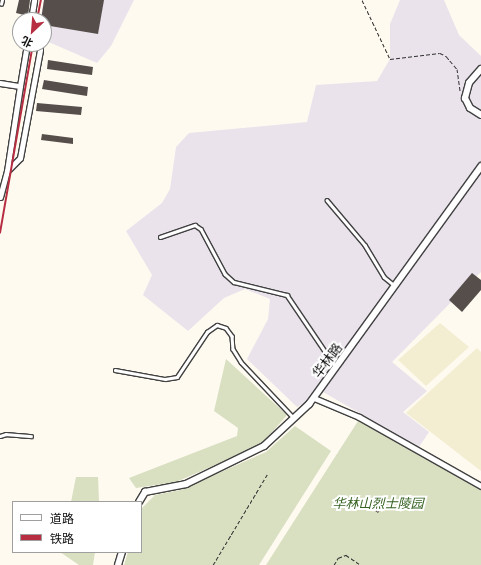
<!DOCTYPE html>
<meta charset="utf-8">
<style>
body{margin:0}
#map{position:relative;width:481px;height:565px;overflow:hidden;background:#fefaf0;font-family:Merriweather,"Noto Sans SC",serif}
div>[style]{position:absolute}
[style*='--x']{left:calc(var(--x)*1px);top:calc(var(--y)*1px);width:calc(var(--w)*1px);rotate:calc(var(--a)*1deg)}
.industrial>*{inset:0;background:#eae3ec}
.farmland>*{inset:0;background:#f3edd1}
.cemetery>*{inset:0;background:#d9dfc1}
.building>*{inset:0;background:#564e4b}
.path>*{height:1px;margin-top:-0.5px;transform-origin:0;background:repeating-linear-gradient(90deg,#303030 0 4px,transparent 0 6px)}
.roads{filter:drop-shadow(1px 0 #414141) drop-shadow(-1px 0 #414141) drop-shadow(0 1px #414141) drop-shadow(0 -1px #414141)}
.service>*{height:2.5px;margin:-1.25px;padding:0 1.25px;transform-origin:1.25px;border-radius:1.25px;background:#fff}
.minor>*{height:5px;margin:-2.5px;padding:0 2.5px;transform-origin:2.5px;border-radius:2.5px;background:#fff}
.tertiary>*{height:6px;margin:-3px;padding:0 3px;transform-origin:3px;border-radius:3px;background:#fff}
.rail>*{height:1.5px;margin:-0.75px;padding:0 0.75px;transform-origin:0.75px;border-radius:0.75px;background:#b72d41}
span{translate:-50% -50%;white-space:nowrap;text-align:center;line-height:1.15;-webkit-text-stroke:4px #fff;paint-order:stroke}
.street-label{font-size:13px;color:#0e0e0e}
.park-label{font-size:13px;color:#356221;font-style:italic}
.legend{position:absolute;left:12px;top:501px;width:130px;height:52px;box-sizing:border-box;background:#fff;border:1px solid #9f9f9f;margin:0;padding:5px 7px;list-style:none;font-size:12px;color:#0e0e0e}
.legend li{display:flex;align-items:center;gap:8px;height:20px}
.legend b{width:20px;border:1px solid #9f9f9f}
.north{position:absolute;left:12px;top:12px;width:40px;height:40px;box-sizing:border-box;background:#fff;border:1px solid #9f9f9f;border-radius:50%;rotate:206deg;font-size:11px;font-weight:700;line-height:16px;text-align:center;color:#0e0e0e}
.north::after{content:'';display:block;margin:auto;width:14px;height:18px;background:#b72d41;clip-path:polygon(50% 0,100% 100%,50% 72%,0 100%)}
</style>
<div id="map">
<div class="industrial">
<i style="clip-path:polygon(44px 0,134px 0,111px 46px,97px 63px,44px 40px,44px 20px,40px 20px)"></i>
<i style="clip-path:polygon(400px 0,444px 0,459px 35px,481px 56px,481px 272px,392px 362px,427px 391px,403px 412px,429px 432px,419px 447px,323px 392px,297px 407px,247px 359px,268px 319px,270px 299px,245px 289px,224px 298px,188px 331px,143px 295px,152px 275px,126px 231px,162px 203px,170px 189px,176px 147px,189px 133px,307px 122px,316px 85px,377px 81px,390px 59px,390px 24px)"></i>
</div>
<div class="farmland">
<i style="clip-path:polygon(440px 323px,469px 347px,426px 386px,398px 360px)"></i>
<i style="clip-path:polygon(477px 348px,481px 352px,481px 471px,406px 413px)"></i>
</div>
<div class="cemetery">
<i style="clip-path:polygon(226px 359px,287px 415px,261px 445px,176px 482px,136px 488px,129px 478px,237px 436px,238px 428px,214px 411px)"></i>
<i style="clip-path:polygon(358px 421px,481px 489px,481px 565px,266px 565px)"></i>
<i style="clip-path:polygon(295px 426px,331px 451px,259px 565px,124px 565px,128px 552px,141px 552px,141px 509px,155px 495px,180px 490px,266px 452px)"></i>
<i style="clip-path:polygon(76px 477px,98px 477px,99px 502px,71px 502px)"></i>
<i style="clip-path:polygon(60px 552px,95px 552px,93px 565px,79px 565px)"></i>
</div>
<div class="building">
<i style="clip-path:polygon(19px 0,30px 0,28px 16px,16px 13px)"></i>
<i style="clip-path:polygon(44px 0,104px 0,98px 34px,44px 25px,41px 20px)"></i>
<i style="clip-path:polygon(48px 60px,93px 67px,92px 75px,47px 69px)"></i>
<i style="clip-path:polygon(44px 80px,88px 87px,87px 96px,42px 89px)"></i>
<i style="clip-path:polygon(37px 103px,82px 107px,81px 115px,36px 111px)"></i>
<i style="clip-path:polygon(42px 134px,73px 138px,73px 144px,41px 140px)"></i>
<i style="clip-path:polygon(472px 273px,481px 280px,481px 290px,462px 312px,449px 300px)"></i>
<i style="clip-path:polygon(375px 499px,384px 504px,378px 513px,370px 507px)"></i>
</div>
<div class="path">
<i style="--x:362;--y:0;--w:65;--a:64.6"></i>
<i style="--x:390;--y:59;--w:50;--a:-6.8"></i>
<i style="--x:440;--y:53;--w:7;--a:27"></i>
<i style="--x:446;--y:56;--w:17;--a:50"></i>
<i style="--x:457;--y:69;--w:22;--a:82"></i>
<i style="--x:213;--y:565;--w:107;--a:-59.1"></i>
<i style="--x:334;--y:565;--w:8;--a:-60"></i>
<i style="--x:338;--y:558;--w:9;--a:-21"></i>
<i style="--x:346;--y:555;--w:18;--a:34"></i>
</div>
<div class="roads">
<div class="service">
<i style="--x:1;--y:4;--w:4;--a:-76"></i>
<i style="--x:327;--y:200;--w:59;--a:49.8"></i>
<i style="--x:365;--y:245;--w:37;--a:59"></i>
<i style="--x:384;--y:277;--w:13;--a:39"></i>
<i style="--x:160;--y:237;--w:37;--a:-19"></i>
<i style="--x:195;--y:225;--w:7;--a:34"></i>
<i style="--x:201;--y:229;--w:51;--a:61.9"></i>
<i style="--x:225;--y:274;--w:12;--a:42"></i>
<i style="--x:234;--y:282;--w:55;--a:13.8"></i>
<i style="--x:287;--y:295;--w:86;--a:55.9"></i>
<i style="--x:115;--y:370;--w:51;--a:10.2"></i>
<i style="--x:165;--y:379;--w:12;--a:-9"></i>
<i style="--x:177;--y:377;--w:54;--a:-56.3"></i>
<i style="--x:207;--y:332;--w:12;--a:-35"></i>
<i style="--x:217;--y:325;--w:9;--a:18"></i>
<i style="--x:226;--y:328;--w:10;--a:53"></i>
<i style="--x:232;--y:336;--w:13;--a:86"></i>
<i style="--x:233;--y:349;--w:15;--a:58"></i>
<i style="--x:241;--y:362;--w:77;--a:46.6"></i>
<i style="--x:0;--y:436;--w:6;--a:-18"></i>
<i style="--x:6;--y:434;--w:25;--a:5"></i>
</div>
<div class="minor">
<i style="--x:31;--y:20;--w:20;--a:-81"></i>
<i style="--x:0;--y:83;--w:20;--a:9"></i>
<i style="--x:20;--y:86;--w:86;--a:98.7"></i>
<i style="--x:20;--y:86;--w:43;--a:-80.5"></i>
<i style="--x:0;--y:197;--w:27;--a:-75"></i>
<i style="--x:7;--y:171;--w:18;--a:-45"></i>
<i style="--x:20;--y:158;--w:110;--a:-79.5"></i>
<i style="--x:314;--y:398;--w:49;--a:22.9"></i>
<i style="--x:359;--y:417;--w:140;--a:29.5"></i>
</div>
<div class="tertiary">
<i style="--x:481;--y:69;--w:18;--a:131"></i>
<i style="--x:469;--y:83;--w:16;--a:105"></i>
<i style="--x:465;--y:98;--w:11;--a:63"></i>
<i style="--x:470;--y:108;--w:13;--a:32"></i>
<i style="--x:139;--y:502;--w:12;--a:-59"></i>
<i style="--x:145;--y:492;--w:42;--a:-11"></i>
<i style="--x:186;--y:484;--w:87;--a:-26"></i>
<i style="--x:264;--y:446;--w:62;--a:-43"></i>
<i style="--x:309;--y:404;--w:294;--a:-54.1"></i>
<i style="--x:118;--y:565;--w:14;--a:-73"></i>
</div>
</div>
<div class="rail">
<i style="--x:37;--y:20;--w:20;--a:-79"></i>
<i style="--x:0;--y:233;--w:192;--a:-80.1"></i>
</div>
<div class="street-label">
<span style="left:328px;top:361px;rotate:-53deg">华林路</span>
</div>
<div class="park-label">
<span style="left:378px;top:504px">华林山烈士陵园</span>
</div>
<ul class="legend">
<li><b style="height:5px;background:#fff"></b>道路</li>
<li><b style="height:5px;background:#b72d41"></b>铁路</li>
</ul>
<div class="north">北</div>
</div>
